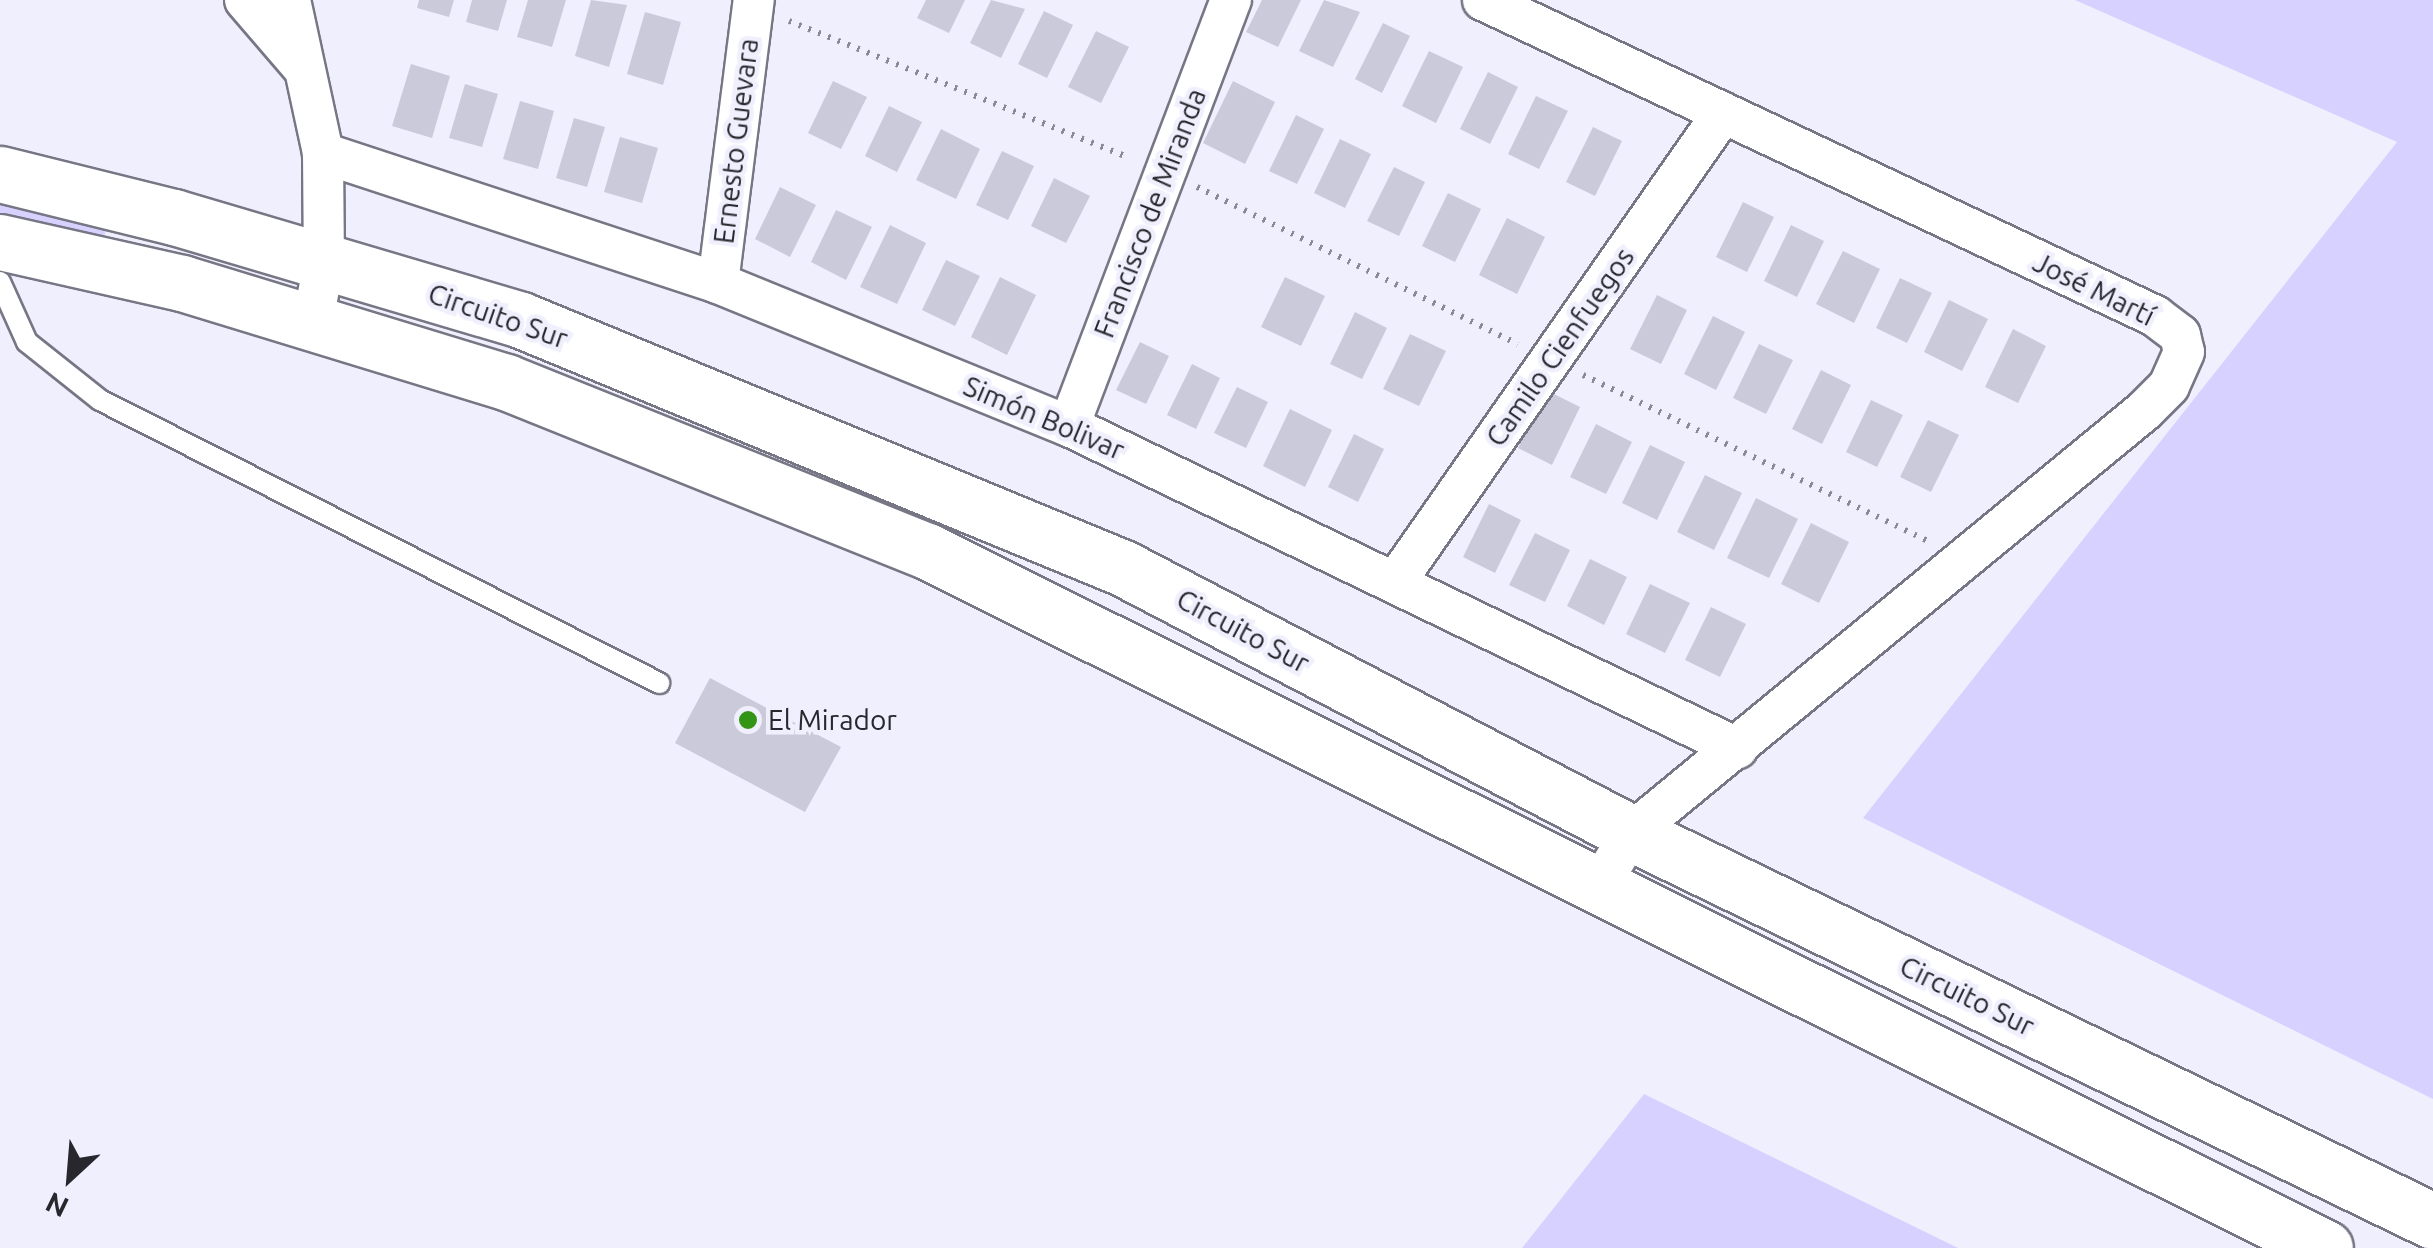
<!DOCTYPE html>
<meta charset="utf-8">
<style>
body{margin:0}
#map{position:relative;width:2433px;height:1248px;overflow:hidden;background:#f0effd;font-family:Ubuntu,sans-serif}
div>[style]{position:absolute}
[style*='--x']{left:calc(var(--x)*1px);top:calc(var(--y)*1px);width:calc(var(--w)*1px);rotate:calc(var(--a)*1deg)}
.green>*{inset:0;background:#d6d1ff}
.building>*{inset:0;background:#cbcadb}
.path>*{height:6px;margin-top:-3px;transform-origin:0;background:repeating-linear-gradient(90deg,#8b8a94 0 2.5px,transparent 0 10.5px)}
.roads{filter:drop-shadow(2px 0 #777685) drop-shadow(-2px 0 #777685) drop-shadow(0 2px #777685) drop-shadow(0 -2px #777685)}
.lane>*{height:20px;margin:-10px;padding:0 10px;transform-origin:10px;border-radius:10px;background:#fff}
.street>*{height:40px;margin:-20px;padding:0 20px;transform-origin:20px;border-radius:20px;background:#fff}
.highway>*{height:55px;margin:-27.5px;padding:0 27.5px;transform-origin:27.5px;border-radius:27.5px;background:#fff}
.dots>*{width:28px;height:28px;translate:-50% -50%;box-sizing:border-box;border:5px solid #f0effd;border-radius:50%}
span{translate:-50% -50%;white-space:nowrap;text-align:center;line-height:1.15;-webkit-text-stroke:9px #f0effd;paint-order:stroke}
.street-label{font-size:28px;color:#28272e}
.poi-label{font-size:28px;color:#28272e}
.left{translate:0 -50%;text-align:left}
.north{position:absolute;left:20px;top:1128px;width:100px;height:100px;-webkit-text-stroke:8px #f0effd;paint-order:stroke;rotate:206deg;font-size:28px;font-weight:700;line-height:40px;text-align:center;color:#28272e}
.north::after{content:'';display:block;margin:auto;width:35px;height:45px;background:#28272e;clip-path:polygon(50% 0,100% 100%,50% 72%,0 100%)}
</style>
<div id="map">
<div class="green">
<i style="clip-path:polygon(2075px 0,2433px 0,2433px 1099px,1863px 818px,2397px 142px)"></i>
<i style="clip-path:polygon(0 203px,107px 225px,103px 241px,0 220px)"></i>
<i style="clip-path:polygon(1644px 1094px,1958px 1248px,1522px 1248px)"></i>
</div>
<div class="building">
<i style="clip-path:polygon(419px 0,454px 0,449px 17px,417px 8px)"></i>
<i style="clip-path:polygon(472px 0,507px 0,498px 31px,466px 22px)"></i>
<i style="clip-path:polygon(528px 0,566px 0,552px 47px,517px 37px)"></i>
<i style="clip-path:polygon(591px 0,627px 5px,609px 67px,575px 56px)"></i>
<i style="clip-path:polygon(926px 0,965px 0,949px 33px,917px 18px)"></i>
<i style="clip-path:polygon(991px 0,1025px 9px,1001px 58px,970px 43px)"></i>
<i style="clip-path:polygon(1262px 0,1301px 0,1278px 47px,1246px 32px)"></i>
<i style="clip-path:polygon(1324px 0,1360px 12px,1333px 67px,1299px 51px)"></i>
<i style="clip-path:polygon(1044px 11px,1073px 25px,1047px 78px,1018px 64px)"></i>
<i style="clip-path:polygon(645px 12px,681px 22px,663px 85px,627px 74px)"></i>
<i style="clip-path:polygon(1383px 23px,1410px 36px,1382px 93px,1355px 79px)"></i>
<i style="clip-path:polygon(1096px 31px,1129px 47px,1101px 103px,1068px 87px)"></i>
<i style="clip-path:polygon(1429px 51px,1463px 67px,1436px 123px,1402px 106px)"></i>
<i style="clip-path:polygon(411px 64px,450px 76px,432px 138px,392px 126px)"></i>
<i style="clip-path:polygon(1488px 72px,1518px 87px,1490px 144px,1460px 129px)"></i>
<i style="clip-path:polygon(833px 81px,867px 97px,841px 149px,808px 133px)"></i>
<i style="clip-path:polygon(1233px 81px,1275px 102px,1245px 164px,1203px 143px)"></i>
<i style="clip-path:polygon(465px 84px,498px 94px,482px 147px,449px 138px)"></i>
<i style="clip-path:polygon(1536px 96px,1568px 111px,1539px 169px,1508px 154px)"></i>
<i style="clip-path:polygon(520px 101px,554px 111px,538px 169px,503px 159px)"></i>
<i style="clip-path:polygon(889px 106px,922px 122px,897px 172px,865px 156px)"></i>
<i style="clip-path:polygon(1296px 115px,1324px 129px,1297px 184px,1269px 171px)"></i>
<i style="clip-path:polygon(574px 118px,605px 127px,587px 187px,556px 178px)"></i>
<i style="clip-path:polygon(1593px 127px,1622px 141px,1595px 196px,1566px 182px)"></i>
<i style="clip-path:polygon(941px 129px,980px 149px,956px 199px,916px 180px)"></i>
<i style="clip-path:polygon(620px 137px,658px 148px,642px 203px,604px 192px)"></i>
<i style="clip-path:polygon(1340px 139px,1371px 154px,1345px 208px,1314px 193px)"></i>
<i style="clip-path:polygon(1002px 151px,1034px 166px,1008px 220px,976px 205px)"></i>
<i style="clip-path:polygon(1394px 167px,1425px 182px,1399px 236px,1367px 221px)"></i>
<i style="clip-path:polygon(1054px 178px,1090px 196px,1066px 243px,1031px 226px)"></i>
<i style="clip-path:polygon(780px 187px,816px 205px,790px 257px,755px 239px)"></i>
<i style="clip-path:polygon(1448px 193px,1481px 209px,1455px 262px,1422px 246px)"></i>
<i style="clip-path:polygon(1743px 202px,1774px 217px,1747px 272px,1716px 257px)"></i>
<i style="clip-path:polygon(836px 210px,872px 227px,846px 280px,811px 262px)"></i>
<i style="clip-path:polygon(1507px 218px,1545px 237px,1517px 294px,1479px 275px)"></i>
<i style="clip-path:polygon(890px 225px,926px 243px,897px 304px,860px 287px)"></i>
<i style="clip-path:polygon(1791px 225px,1824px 241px,1797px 297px,1764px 281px)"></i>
<i style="clip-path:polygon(1843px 251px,1880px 269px,1854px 323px,1816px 304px)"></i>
<i style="clip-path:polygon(946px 260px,980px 276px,955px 326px,922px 310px)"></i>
<i style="clip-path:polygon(1000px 277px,1036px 295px,1007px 355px,971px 337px)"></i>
<i style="clip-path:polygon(1285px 277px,1325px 296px,1301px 346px,1261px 327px)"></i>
<i style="clip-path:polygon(1900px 278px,1932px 293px,1907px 343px,1876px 328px)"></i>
<i style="clip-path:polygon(1657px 295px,1687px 310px,1661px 364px,1630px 349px)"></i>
<i style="clip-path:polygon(1949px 300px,1988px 319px,1962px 371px,1924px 352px)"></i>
<i style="clip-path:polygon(1355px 312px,1387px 328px,1362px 379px,1330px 364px)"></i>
<i style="clip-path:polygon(1713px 316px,1745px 332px,1716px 390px,1684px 374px)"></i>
<i style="clip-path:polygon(2013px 329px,2046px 346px,2018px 403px,1985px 387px)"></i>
<i style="clip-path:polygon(1410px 334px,1446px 351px,1419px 406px,1383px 389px)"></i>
<i style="clip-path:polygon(1140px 342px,1169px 356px,1146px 404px,1116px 390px)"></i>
<i style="clip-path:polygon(1759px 344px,1793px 360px,1766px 414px,1733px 398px)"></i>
<i style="clip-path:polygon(1192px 364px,1220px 378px,1196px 429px,1167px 415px)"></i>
<i style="clip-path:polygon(1821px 370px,1851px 385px,1822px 444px,1792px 429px)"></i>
<i style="clip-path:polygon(1237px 387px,1268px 402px,1246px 448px,1214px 433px)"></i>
<i style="clip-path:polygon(1546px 390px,1580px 407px,1552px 465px,1518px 448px)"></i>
<i style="clip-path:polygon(1871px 400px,1903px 415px,1877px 467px,1846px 452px)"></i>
<i style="clip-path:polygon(1290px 409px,1332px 430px,1305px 487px,1263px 466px)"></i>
<i style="clip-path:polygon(1928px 420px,1959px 435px,1931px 492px,1900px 477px)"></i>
<i style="clip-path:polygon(1596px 424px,1632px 442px,1606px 494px,1570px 477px)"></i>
<i style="clip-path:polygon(1354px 434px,1384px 449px,1358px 502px,1328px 487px)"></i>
<i style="clip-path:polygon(1650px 445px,1685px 462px,1657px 520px,1622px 503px)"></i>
<i style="clip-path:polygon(1705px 475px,1742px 493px,1714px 550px,1677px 532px)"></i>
<i style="clip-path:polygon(1756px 498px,1798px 519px,1769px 578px,1727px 558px)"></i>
<i style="clip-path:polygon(1489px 504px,1521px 520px,1495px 573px,1463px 557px)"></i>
<i style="clip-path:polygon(1811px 523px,1849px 542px,1819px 603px,1781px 584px)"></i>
<i style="clip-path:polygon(1535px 533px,1570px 550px,1545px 602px,1509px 585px)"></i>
<i style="clip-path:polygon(1590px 559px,1627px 577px,1604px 625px,1567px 606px)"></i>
<i style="clip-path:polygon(1650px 584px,1690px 603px,1665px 653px,1626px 634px)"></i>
<i style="clip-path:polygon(1711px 607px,1746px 624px,1720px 677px,1685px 660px)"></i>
<i style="clip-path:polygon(710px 678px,841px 747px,805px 812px,675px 743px)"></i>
</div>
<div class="path">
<i style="--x:789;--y:21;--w:367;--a:21.9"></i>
<i style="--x:1197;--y:187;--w:357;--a:26.1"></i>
<i style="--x:1583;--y:375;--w:383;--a:25.7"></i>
</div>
<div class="roads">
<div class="lane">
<i style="--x:0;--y:282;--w:66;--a:65.8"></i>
<i style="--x:27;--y:342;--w:93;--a:38.5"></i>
<i style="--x:100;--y:400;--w:627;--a:26.85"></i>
</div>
<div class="street">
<i style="--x:245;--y:0;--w:86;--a:49.3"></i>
<i style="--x:290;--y:0;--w:157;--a:77.8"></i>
<i style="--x:323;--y:153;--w:108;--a:89.5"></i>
<i style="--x:324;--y:261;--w:62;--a:100.2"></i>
<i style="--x:1483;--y:0;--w:743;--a:25.18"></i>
<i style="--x:2155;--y:316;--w:31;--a:37"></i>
<i style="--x:2180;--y:335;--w:17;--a:77"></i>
<i style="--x:2184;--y:352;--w:37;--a:114"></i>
<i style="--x:2169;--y:386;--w:35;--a:135"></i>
<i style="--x:2144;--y:411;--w:664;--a:140.56"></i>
<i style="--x:1631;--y:833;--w:64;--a:121"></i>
<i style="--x:323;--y:153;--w:416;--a:18.2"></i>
<i style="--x:718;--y:283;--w:379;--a:22.2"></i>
<i style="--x:1069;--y:426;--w:742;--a:25.74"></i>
<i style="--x:718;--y:283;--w:285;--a:-82.8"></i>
<i style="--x:1069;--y:426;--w:456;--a:-69.2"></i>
<i style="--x:1396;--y:581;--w:571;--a:-55.06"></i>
</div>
<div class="highway">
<i style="--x:0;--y:174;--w:179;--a:13.9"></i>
<i style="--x:174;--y:217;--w:362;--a:16.5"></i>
<i style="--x:521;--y:320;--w:651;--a:22.39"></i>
<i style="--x:1123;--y:568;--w:573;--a:27.55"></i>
<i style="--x:1631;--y:833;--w:891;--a:25.82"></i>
<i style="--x:0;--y:242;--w:187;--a:12.7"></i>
<i style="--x:182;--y:283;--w:339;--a:17"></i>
<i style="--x:506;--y:382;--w:454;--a:21.9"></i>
<i style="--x:927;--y:551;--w:1562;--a:26.5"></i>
</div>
</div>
<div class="dots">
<i style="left:748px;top:720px;background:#339515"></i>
</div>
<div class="street-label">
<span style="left:736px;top:141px;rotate:-83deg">Ernesto Guevara</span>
<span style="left:1150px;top:213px;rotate:-69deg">Francisco de Miranda</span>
<span style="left:2094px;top:289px;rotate:26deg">José Martí</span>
<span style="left:498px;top:316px;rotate:19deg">Circuito Sur</span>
<span style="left:1560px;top:347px;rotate:-55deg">Camilo Cienfuegos</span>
<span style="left:1044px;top:418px;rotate:23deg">Simón Bolivar</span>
<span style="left:1243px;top:631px;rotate:28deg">Circuito Sur</span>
<span style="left:1967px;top:996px;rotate:26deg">Circuito Sur</span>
</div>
<div class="poi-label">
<span class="left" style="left:768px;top:720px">El Mirador</span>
</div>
<div class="north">N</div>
</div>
